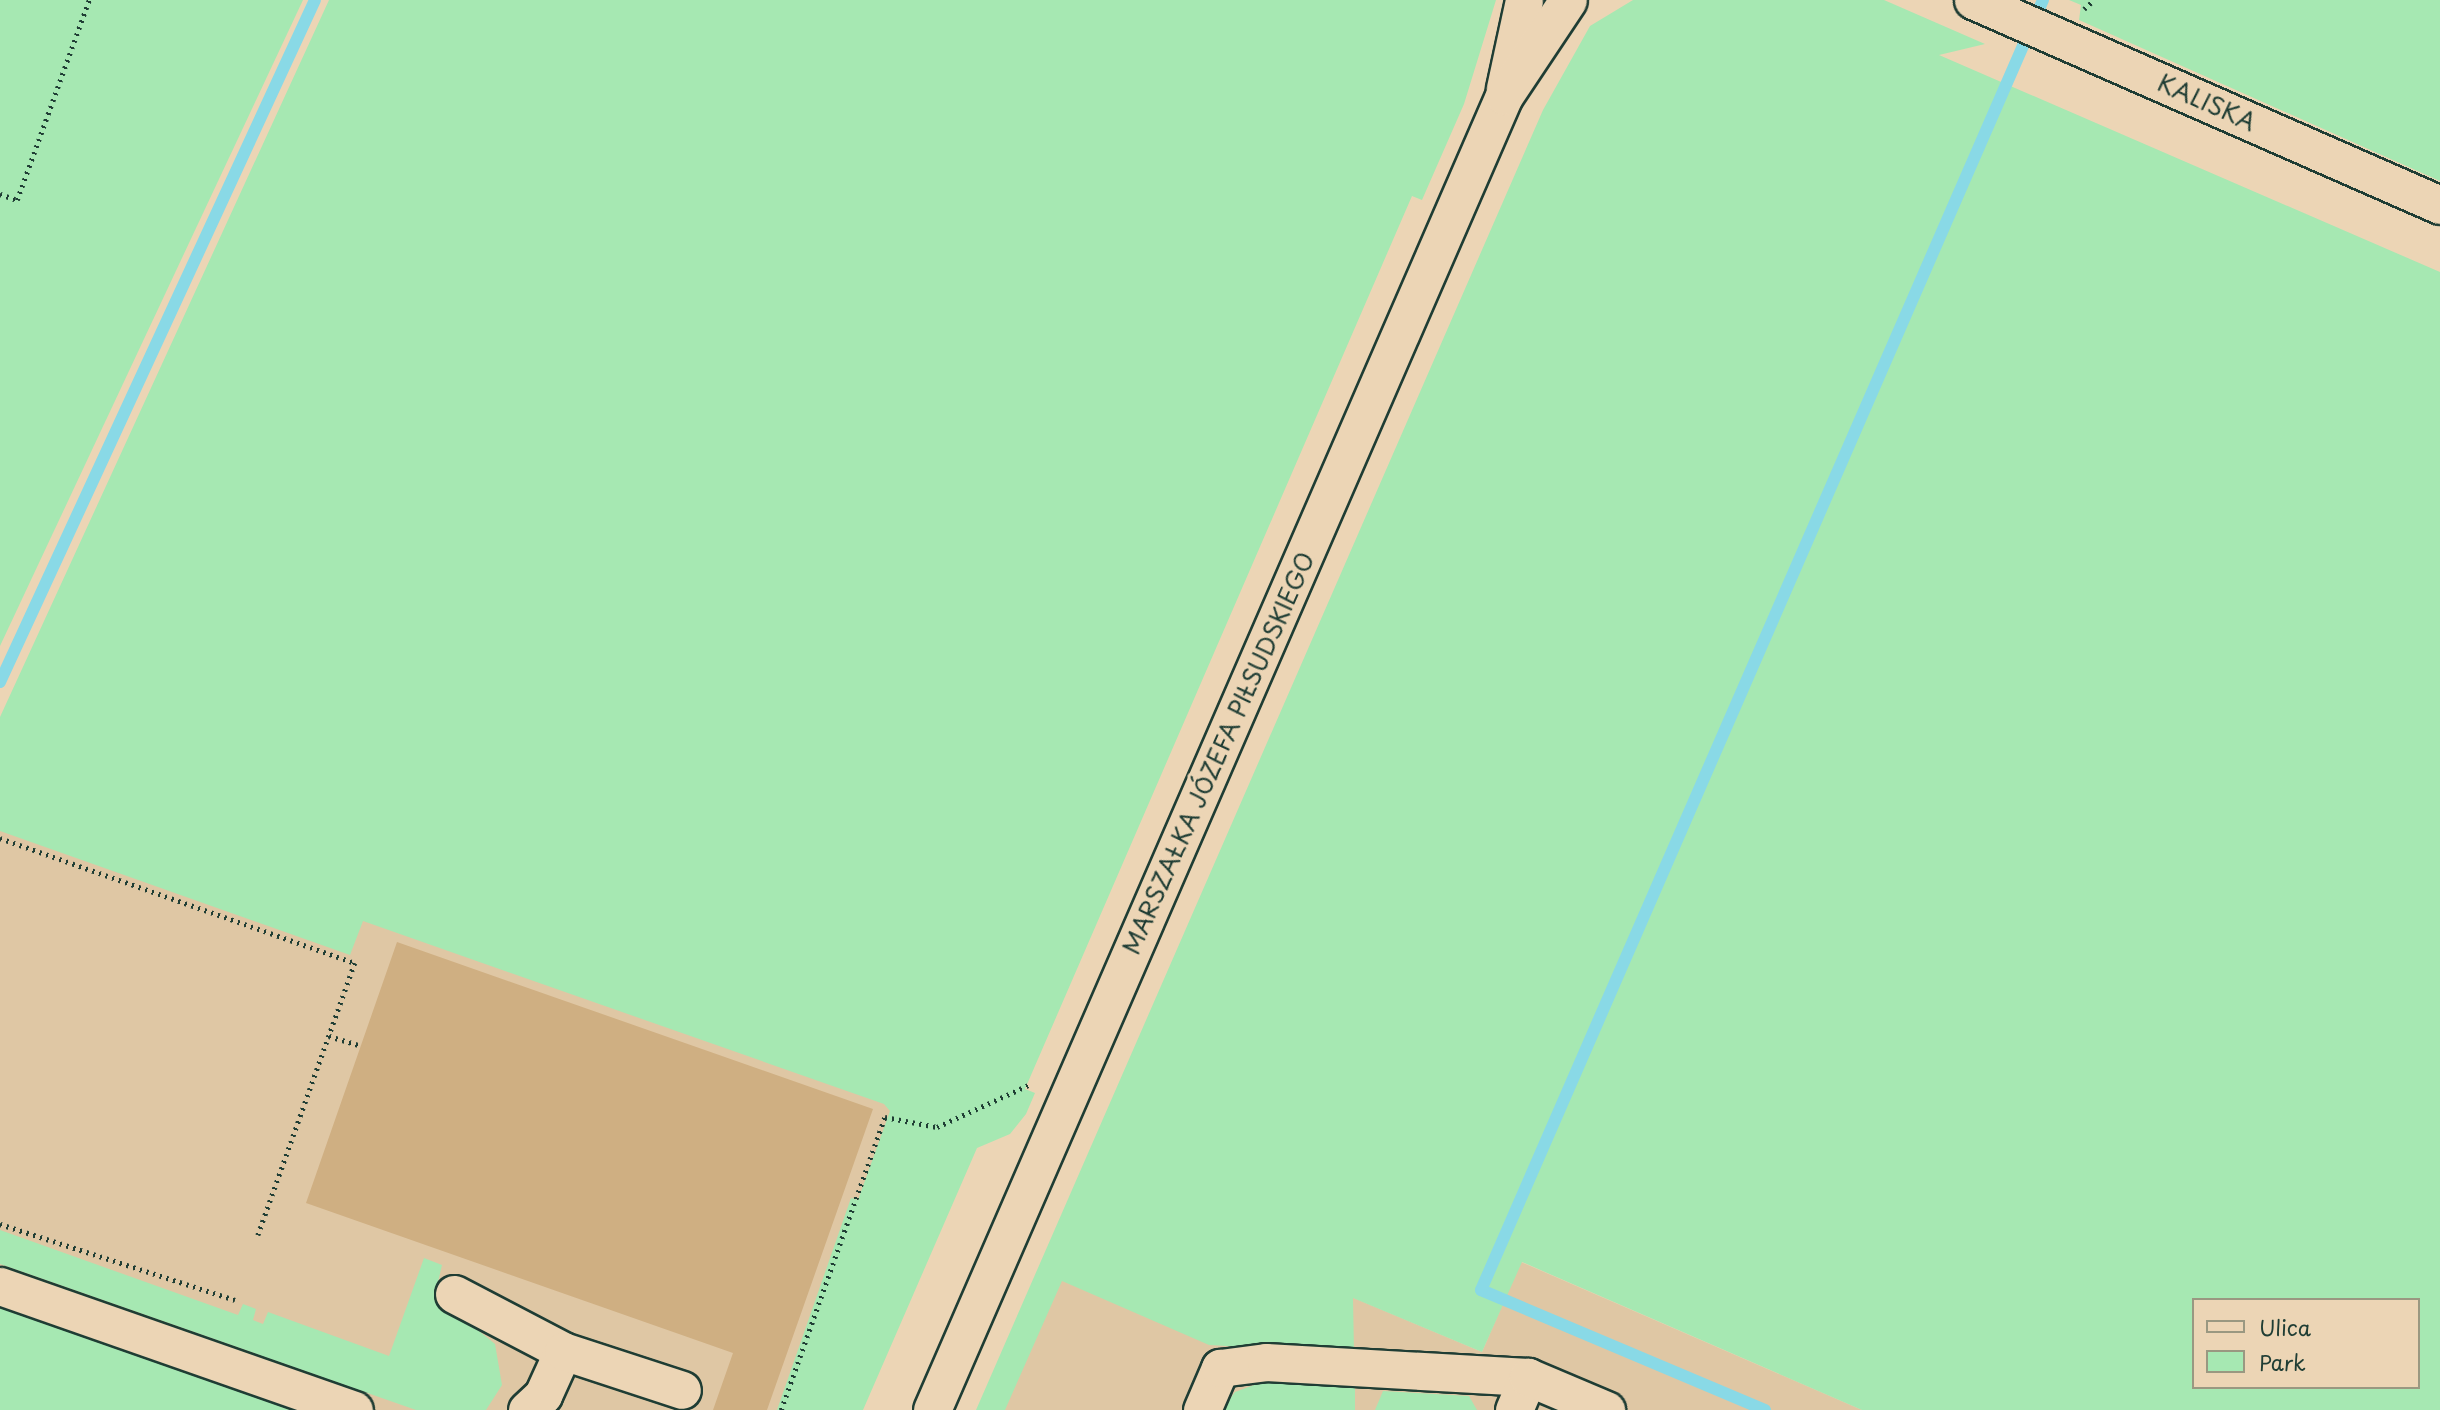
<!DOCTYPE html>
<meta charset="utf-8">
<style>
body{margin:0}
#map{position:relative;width:2440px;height:1410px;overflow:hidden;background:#ecd5b5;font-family:"Playpen Sans",sans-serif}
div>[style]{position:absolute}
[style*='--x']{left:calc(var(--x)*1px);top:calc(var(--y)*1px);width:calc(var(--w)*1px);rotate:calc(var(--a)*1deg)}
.built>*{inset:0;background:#dfc7a4}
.green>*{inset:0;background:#a6e8b2}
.stream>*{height:12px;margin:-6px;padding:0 6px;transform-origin:6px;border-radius:6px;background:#89d9e6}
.building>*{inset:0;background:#cfaf82}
.path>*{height:4.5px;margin-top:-2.25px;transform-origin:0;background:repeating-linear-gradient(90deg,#1f3d34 0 2px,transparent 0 7px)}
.roads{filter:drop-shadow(2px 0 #1f3d34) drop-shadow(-2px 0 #1f3d34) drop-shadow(0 2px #1f3d34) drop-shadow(0 -2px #1f3d34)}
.minor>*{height:37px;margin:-18.5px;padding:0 18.5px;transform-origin:18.5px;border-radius:18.5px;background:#ecd5b5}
span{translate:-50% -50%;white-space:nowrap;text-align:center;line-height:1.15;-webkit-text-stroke:6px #ecd5b5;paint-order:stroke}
.street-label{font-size:24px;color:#1f3d34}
.legend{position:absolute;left:2192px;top:1298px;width:228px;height:91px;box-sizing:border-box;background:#ecd5b5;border:2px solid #9a9881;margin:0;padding:9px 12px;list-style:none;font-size:21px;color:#1f3d34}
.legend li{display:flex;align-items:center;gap:14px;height:35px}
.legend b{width:35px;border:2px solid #9a9881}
</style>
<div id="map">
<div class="built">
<i style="clip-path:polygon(0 776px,961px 1117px,834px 1410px,271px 1410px,0 1314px)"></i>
<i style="clip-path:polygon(1083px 1184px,1482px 1352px,1521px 1262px,1862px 1410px,984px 1410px)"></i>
</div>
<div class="green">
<i style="clip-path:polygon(0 0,303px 0,0 646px)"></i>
<i style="clip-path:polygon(329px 0,1496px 0,1464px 104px,1422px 200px,1412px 196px,1025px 1089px,1035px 1093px,1026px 1114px,1010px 1134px,977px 1148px,863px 1410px,777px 1410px,851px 1198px,858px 1200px,890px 1111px,884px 1104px,363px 921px,350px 955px,0 831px,0 717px)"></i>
<i style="clip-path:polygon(evenodd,1633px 0,1884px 0,1985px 44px,1939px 55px,2440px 272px,2440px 1410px,1862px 1410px,1522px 1262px,1482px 1352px,1353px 1298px,1354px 1353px,1209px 1345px,1062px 1281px,1005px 1410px,976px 1410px,1543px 110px,1590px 26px,1633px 0,2193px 1300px,2417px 1300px,2417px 1387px,2193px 1387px,2193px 1300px)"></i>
<i style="clip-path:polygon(2069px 0,2440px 0,2440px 181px,2079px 20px,2081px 5px)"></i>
<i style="clip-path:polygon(0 1230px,238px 1315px,243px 1304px,256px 1309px,253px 1320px,263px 1324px,268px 1312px,389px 1356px,424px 1258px,442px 1265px,435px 1295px,495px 1344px,502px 1385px,486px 1410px,416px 1410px,0 1264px)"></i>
<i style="clip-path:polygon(0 1308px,292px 1410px,0 1410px)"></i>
<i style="clip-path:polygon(1270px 1379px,1355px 1383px,1355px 1410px,1222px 1410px,1235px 1392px)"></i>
<i style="clip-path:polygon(1383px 1391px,1469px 1396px,1477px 1410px,1375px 1410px)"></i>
</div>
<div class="stream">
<i style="--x:0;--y:682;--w:751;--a:-65.21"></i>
<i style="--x:1765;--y:1410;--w:308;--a:-157.1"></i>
<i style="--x:1481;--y:1290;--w:1407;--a:-66.46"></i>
</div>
<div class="building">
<i style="clip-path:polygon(397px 942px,873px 1109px,767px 1410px,713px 1410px,733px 1353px,306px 1203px)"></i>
</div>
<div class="path">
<i style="--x:2084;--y:9;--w:13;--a:-42"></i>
<i style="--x:0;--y:194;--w:18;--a:19"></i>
<i style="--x:17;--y:200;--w:213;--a:-70.2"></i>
<i style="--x:0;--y:838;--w:376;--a:19.4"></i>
<i style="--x:355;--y:963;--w:289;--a:109.6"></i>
<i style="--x:329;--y:1036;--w:34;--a:17"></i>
<i style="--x:0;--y:1224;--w:247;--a:17.9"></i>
<i style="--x:781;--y:1410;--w:311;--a:-70.5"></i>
<i style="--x:885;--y:1117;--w:53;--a:10.9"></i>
<i style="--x:937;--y:1127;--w:103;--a:-24.6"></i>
</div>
<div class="roads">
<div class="minor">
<i style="--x:1973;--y:0;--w:510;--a:23.7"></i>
<i style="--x:1505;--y:88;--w:90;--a:-77.8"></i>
<i style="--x:0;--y:1286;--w:375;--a:19.3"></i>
<i style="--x:454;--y:1294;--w:123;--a:27.6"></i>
<i style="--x:527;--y:1410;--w:22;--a:-43"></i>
<i style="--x:543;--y:1395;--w:48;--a:-65.6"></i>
<i style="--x:563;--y:1351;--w:125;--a:18.1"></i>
<i style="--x:932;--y:1410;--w:1433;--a:-66.48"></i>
<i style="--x:1504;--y:96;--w:115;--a:-56.3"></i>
<i style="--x:1202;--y:1410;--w:46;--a:-66.8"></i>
<i style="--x:1220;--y:1368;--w:46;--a:-7.4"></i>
<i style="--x:1266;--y:1362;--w:262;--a:3.3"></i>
<i style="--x:1514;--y:1410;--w:36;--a:-67"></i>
<i style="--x:1528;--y:1377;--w:85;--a:22.9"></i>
</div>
</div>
<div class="street-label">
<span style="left:2207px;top:102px;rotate:24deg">KALISKA</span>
<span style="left:1218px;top:753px;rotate:-66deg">MARSZAŁKA JÓZEFA PIŁSUDSKIEGO</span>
</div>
<ul class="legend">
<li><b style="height:9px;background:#ecd5b5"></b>Ulica</li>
<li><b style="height:19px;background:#a6e8b2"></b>Park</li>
</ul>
</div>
